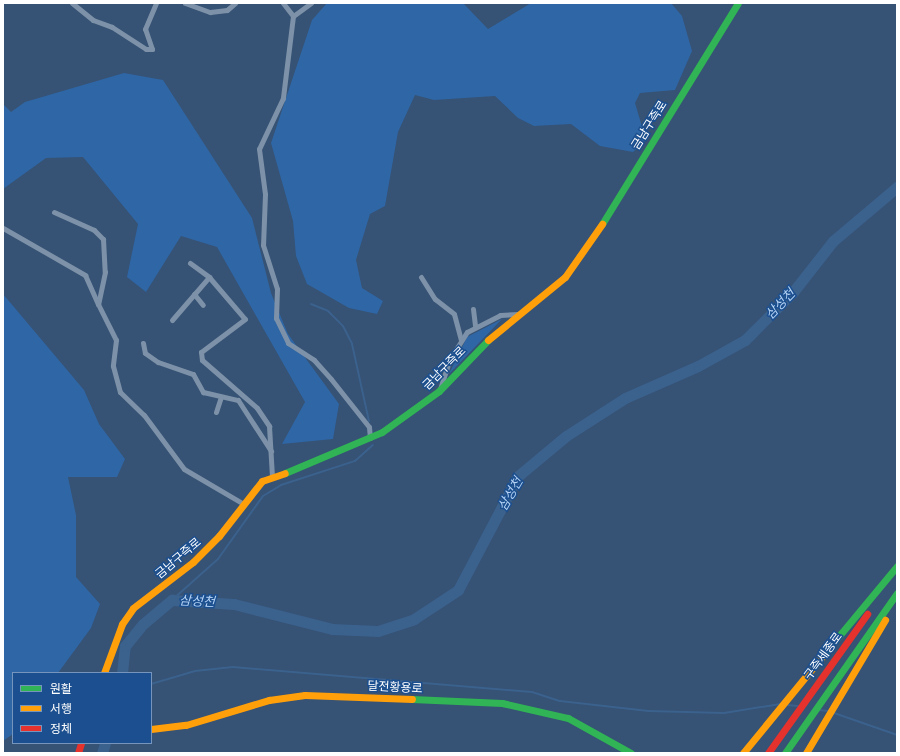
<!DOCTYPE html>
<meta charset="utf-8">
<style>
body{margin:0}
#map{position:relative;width:900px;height:756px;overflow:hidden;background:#365274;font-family:"Noto Sans","Noto Sans KR",sans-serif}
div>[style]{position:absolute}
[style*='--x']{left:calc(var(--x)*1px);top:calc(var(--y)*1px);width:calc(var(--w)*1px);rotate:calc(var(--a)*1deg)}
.green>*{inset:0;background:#2f66a5}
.stream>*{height:2px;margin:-1px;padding:0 1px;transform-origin:1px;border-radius:1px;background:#3b618d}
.river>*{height:11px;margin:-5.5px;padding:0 5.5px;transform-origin:5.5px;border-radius:5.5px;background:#3b618d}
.street>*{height:5px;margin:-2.5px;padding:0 2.5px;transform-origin:2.5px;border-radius:2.5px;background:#7d92a8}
.fast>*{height:7px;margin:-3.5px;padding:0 3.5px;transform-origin:3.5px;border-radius:3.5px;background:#30b455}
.slow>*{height:7px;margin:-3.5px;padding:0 3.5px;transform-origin:3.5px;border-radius:3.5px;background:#ff9f0a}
.jam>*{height:7px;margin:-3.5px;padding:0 3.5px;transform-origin:3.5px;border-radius:3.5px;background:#e5322d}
span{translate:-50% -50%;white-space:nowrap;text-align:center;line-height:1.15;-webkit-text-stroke:3px #1b4f8f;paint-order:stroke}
.street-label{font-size:12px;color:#fff}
.water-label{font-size:13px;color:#b5d3f5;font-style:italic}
.frame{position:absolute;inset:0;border:4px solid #fff;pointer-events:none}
.legend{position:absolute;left:12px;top:672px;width:140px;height:72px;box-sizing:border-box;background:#1b4f8f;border:1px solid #7695bc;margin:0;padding:5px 7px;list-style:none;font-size:12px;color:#fff}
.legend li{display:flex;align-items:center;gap:8px;height:20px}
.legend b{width:20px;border:1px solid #7695bc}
</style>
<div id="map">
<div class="green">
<i style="clip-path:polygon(327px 3px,463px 3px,488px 29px,531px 3px,671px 3px,682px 16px,692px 51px,675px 90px,640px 93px,635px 103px,646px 140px,633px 152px,600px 146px,571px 124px,534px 126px,518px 118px,495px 96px,434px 100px,415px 95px,398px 132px,385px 206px,370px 214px,356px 260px,362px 288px,383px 301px,377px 314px,349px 308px,307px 284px,296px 256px,293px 221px,271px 143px,312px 20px)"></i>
<i style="clip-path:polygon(124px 73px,163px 80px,252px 218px,271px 293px,288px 334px,339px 404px,333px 439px,282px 444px,305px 402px,217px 247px,181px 236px,146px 292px,127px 277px,138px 224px,83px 157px,46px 158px,3px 189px,3px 104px,11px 112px,25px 102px)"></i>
<i style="clip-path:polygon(3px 294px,84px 390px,99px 424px,125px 459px,117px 477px,68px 477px,76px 515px,76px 577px,100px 604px,91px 628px,58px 673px,13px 673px,13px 734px,3px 741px)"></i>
<i style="clip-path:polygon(502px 319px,449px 374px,467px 337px)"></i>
</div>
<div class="stream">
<i style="--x:311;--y:304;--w:18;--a:22"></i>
<i style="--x:328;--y:311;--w:21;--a:45"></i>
<i style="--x:343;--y:326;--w:20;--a:63"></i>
<i style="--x:352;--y:344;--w:79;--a:77.6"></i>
<i style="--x:172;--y:600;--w:62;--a:-41.7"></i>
<i style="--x:218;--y:559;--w:77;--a:-54.5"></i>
<i style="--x:263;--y:496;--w:21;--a:-31"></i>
<i style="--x:281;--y:485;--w:78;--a:-18"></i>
<i style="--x:355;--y:461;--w:24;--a:-42"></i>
<i style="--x:151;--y:684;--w:46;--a:-16.5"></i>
<i style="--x:195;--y:671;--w:38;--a:-6"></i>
<i style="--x:233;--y:667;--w:300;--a:4.8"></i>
<i style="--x:532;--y:692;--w:29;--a:18"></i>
<i style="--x:560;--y:701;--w:89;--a:6.5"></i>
<i style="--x:648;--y:711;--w:76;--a:1.5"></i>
<i style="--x:724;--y:713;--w:57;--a:-9.1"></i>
<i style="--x:787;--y:705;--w:11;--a:5"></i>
<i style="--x:818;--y:710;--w:10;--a:6"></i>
<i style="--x:834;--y:713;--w:67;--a:19.2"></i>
</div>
<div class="river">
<i style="--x:122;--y:673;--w:27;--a:-84"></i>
<i style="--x:125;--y:646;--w:28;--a:-51"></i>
<i style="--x:143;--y:624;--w:38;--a:-40"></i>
<i style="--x:172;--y:600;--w:62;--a:3.7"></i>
<i style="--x:234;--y:604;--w:101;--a:14.3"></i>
<i style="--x:332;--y:629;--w:46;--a:2.5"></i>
<i style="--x:378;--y:631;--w:38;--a:-18"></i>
<i style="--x:414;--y:619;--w:53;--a:-33.4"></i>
<i style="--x:458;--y:590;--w:129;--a:-62.2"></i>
<i style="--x:518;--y:476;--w:62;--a:-39.8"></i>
<i style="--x:566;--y:436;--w:70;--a:-32.8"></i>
<i style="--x:625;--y:398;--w:80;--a:-23.7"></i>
<i style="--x:698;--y:366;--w:54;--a:-29"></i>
<i style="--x:745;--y:340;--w:68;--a:-45"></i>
<i style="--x:793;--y:292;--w:65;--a:-51.9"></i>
<i style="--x:833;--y:241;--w:84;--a:-40.2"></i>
<i style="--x:102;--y:753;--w:10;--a:-73"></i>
</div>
<div class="street">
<i style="--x:72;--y:3;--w:27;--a:39"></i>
<i style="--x:93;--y:20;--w:20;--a:20"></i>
<i style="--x:112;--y:27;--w:40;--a:32.9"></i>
<i style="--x:146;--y:49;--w:6;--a:0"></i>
<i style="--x:152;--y:49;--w:21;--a:-109"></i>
<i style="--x:145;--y:29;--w:28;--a:-67"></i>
<i style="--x:185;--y:3;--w:27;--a:20"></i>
<i style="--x:210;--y:12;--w:17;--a:-7"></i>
<i style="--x:227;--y:10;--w:11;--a:-41"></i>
<i style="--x:283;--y:3;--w:16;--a:52"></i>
<i style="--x:311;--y:3;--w:22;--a:144"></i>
<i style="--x:293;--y:16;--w:83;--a:97"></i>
<i style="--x:283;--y:98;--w:56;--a:115.2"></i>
<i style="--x:259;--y:149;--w:45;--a:82.4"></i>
<i style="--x:265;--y:194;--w:51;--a:92.2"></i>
<i style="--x:263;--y:245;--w:46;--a:72.3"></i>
<i style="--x:277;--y:289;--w:29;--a:92"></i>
<i style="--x:276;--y:318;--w:28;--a:64"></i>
<i style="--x:288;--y:343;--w:31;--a:33"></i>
<i style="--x:314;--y:360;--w:25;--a:48"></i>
<i style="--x:331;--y:379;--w:61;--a:51.6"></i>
<i style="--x:369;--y:427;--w:11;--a:85"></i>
<i style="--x:54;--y:212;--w:44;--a:24.2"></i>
<i style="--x:94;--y:230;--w:13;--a:45"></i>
<i style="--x:103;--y:239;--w:33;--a:87"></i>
<i style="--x:105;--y:272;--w:33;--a:102"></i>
<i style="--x:98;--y:304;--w:40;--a:63.4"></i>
<i style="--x:116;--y:340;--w:26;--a:97"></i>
<i style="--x:113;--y:366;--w:27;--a:75"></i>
<i style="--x:120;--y:392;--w:33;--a:44"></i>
<i style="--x:144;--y:415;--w:67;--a:53.5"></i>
<i style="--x:184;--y:469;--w:67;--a:30.4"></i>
<i style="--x:3;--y:228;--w:95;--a:29.8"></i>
<i style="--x:85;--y:275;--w:32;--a:66"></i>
<i style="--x:190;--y:263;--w:24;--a:36"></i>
<i style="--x:209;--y:277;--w:55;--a:49.4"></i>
<i style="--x:245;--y:319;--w:55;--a:143.1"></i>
<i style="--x:201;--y:352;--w:8;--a:83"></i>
<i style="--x:202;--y:360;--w:73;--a:41.1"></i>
<i style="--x:257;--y:408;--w:22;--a:56"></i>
<i style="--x:269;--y:426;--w:50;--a:86.6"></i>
<i style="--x:421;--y:277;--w:26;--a:58"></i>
<i style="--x:435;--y:299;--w:24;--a:38"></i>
<i style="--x:454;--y:314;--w:27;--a:75"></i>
<i style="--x:194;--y:294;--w:14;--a:51"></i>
<i style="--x:473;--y:309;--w:17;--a:83"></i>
<i style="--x:172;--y:320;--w:57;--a:-49.3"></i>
<i style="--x:143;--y:343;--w:10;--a:79"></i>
<i style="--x:145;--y:353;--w:16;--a:35"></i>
<i style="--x:158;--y:362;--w:37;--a:19"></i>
<i style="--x:193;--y:374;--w:21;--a:61"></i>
<i style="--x:203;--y:392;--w:36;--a:13"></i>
<i style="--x:238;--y:400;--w:61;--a:57.1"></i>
<i style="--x:440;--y:389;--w:32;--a:-72"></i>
<i style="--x:450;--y:359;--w:32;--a:-58"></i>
<i style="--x:467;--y:332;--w:37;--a:-27"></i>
<i style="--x:500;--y:315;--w:18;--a:-3"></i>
<i style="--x:216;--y:412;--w:16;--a:-72"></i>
</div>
<div class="fast">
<i style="--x:602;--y:224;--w:259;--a:-58.4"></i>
<i style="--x:285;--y:473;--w:105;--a:-22.9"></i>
<i style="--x:382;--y:432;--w:70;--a:-35.7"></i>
<i style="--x:439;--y:391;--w:71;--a:-46.1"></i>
<i style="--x:824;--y:654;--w:114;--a:-50.3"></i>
<i style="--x:412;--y:699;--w:90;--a:2.5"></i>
<i style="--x:502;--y:703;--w:68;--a:12.8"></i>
<i style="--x:568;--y:718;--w:72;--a:29.1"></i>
<i style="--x:785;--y:753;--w:195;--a:-55"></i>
</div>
<div class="slow">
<i style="--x:488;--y:340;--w:99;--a:-39.3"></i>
<i style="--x:565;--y:277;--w:65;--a:-55.1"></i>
<i style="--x:104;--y:673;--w:52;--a:-69.8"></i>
<i style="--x:122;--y:624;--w:19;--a:-55"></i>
<i style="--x:133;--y:608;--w:76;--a:-37.5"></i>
<i style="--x:193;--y:562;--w:37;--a:-45"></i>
<i style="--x:219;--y:536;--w:70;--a:-52"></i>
<i style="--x:262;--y:481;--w:24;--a:-19"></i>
<i style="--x:151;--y:729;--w:35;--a:-7"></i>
<i style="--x:186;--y:725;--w:87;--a:-16.8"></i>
<i style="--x:269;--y:700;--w:36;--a:-8"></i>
<i style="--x:305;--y:695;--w:107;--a:2.1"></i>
<i style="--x:743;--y:753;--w:128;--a:-50.7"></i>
<i style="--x:806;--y:753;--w:155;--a:-59.3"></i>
</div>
<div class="jam">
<i style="--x:78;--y:753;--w:10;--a:-73"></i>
<i style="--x:768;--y:753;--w:171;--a:-54.5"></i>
</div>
<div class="street-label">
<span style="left:649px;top:125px;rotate:-58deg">금남구즉로</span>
<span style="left:444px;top:368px;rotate:-45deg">금남구즉로</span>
<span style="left:178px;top:558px;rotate:-40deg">금남구즉로</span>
<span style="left:823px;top:656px;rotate:-54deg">구즉세종로</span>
<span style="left:395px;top:687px;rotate:3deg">달전황용로</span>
</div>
<div class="water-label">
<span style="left:780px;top:304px;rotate:-46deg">삼성천</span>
<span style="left:510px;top:494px;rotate:-60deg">삼성천</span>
<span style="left:197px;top:601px;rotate:3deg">삼성천</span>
</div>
<div class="frame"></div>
<ul class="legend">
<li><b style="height:5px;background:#30b455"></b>원활</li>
<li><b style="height:5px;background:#ff9f0a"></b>서행</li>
<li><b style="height:5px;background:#e5322d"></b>정체</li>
</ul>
</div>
